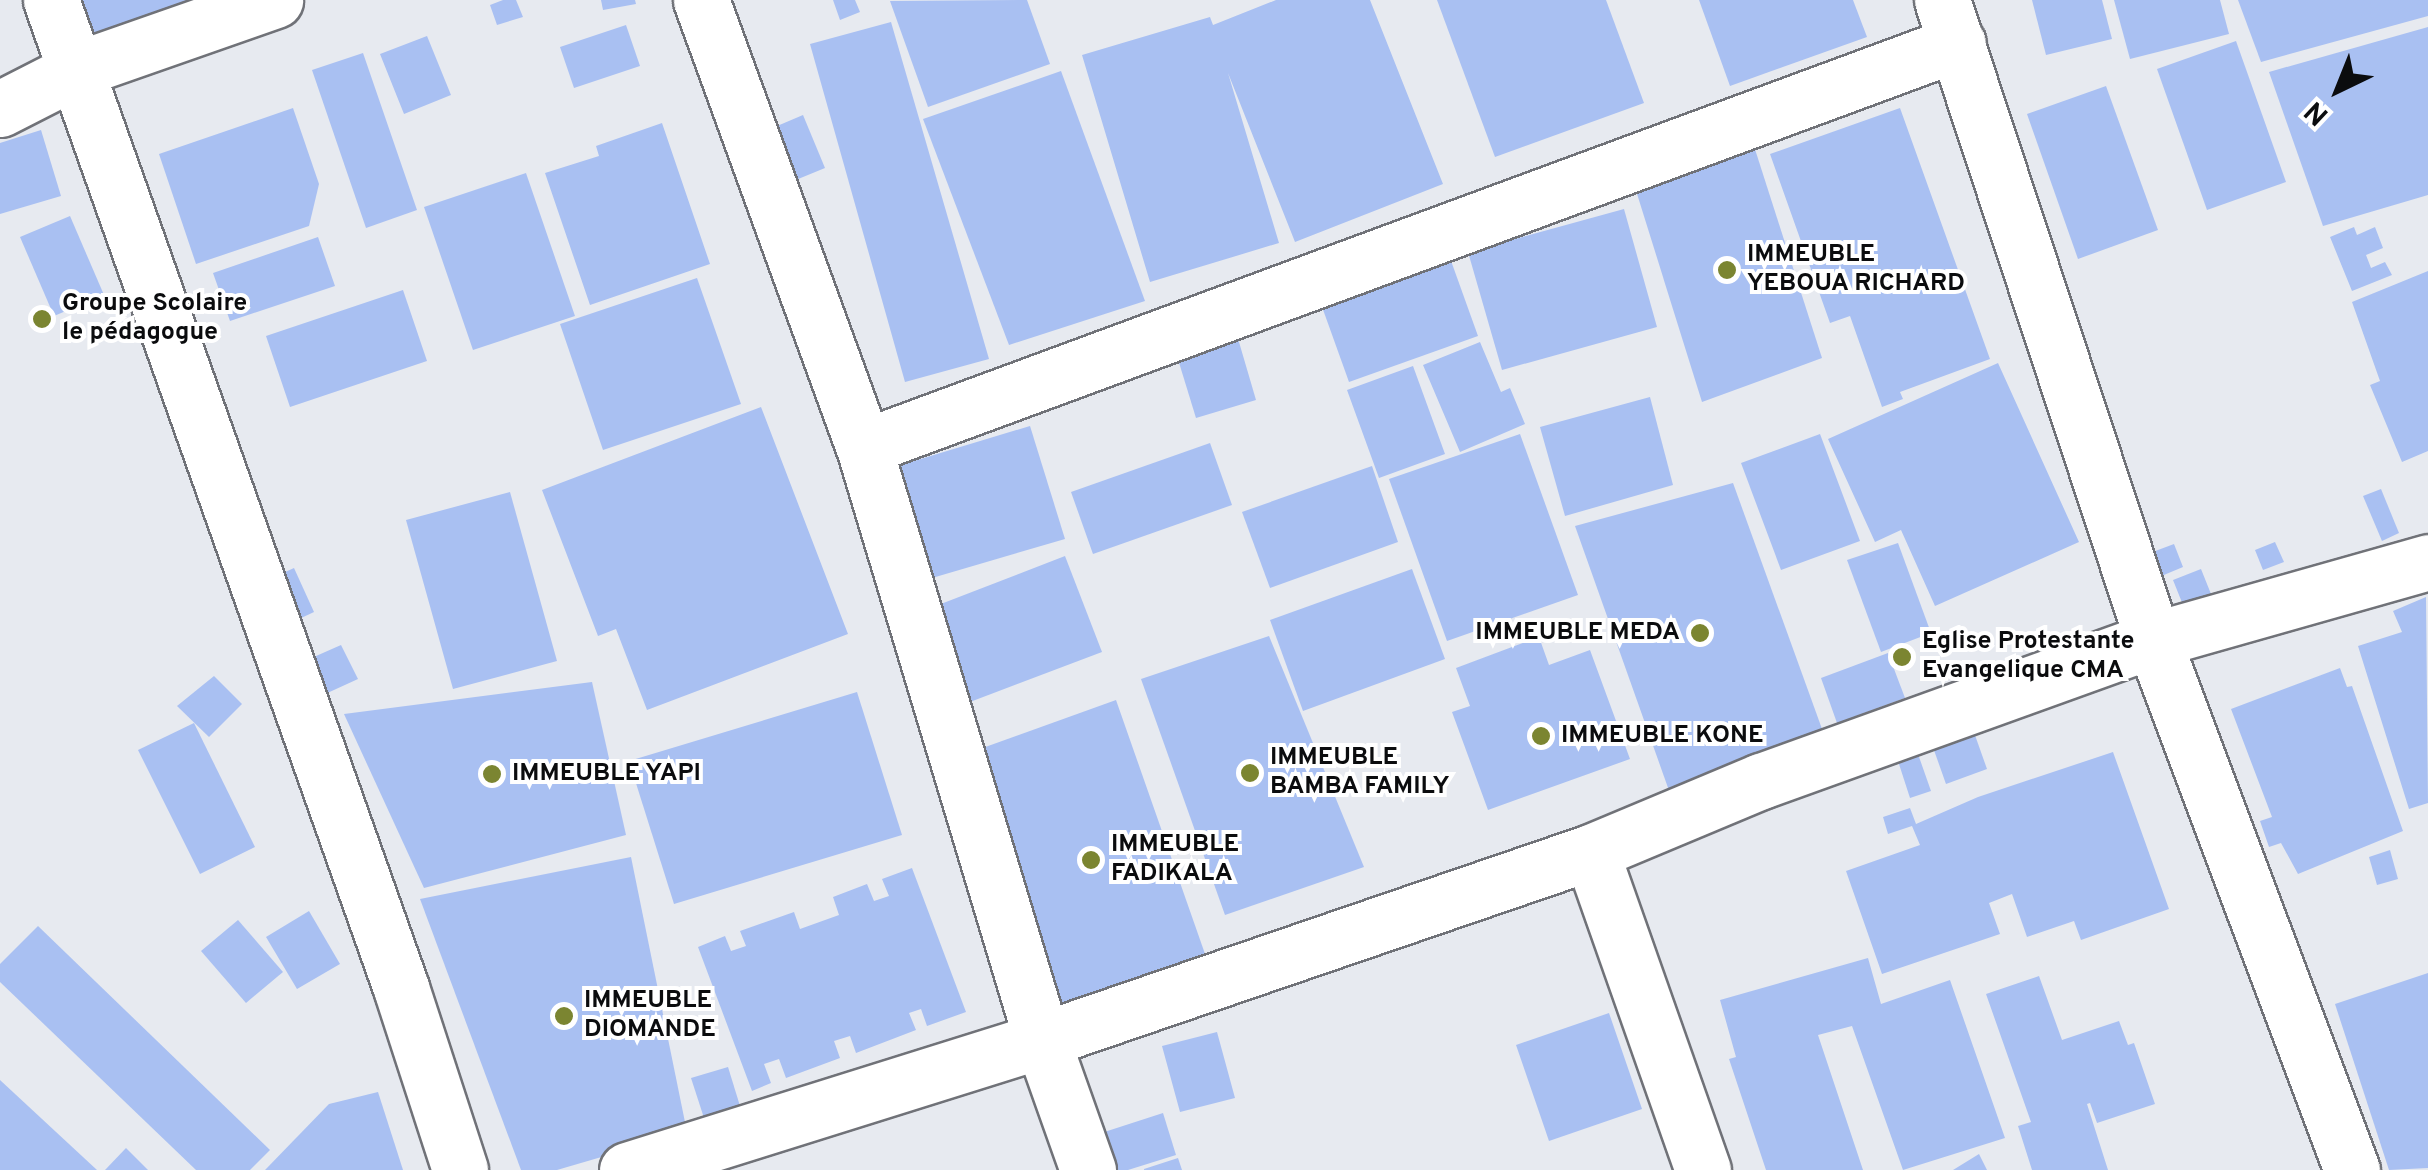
<!DOCTYPE html>
<meta charset="utf-8">
<style>
body{margin:0}
#map{position:relative;width:2428px;height:1170px;overflow:hidden;background:#e7eaf0;font-family:Overpass,sans-serif}
div>[style]{position:absolute}
[style*='--x']{left:calc(var(--x)*1px);top:calc(var(--y)*1px);width:calc(var(--w)*1px);rotate:calc(var(--a)*1deg)}
.building>*{inset:0;background:#a9c0f2}
.roads{filter:drop-shadow(2px 0 #707278) drop-shadow(-2px 0 #707278) drop-shadow(0 2px #707278) drop-shadow(0 -2px #707278)}
.minor>*{height:55px;margin:-27.5px;padding:0 27.5px;transform-origin:27.5px;border-radius:27.5px;background:#fff}
.dots>*{width:28px;height:28px;translate:-50% -50%;box-sizing:border-box;border:5px solid #fff;border-radius:50%}
span{translate:-50% -50%;white-space:nowrap;text-align:center;line-height:1.15;-webkit-text-stroke:8px #fff;paint-order:stroke}
.poi-label{font-size:25px;color:#0b0c0e;font-weight:700}
.left{translate:0 -50%;text-align:left}
.right{translate:-100% -50%;text-align:right}
.north{position:absolute;left:2288px;top:40px;width:100px;height:100px;-webkit-text-stroke:8px #fff;paint-order:stroke;rotate:223deg;font-size:28px;font-weight:700;line-height:40px;text-align:center;color:#0b0c0e}
.north::after{content:'';display:block;margin:auto;width:35px;height:45px;background:#0b0c0e;clip-path:polygon(50% 0,100% 100%,50% 72%,0 100%)}
</style>
<div id="map">
<div class="building">
<i style="clip-path:polygon(72px 0,221px 0,86px 53px)"></i>
<i style="clip-path:polygon(503px 0,516px 0,523px 17px,497px 25px,490px 5px)"></i>
<i style="clip-path:polygon(601px 0,635px 0,636px 4px,603px 10px)"></i>
<i style="clip-path:polygon(833px 0,855px 0,860px 12px,840px 20px)"></i>
<i style="clip-path:polygon(1027px 0,1050px 64px,928px 107px,890px 1px)"></i>
<i style="clip-path:polygon(1276px 0,1370px 0,1443px 184px,1295px 242px,1228px 73px,1279px 243px,1150px 282px,1082px 55px,1210px 17px,1213px 25px)"></i>
<i style="clip-path:polygon(1437px 0,1606px 0,1644px 103px,1495px 157px)"></i>
<i style="clip-path:polygon(1699px 0,1853px 0,1867px 37px,1730px 86px)"></i>
<i style="clip-path:polygon(2032px 0,2102px 0,2112px 39px,2046px 55px)"></i>
<i style="clip-path:polygon(2114px 0,2220px 0,2229px 34px,2130px 59px)"></i>
<i style="clip-path:polygon(2238px 0,2428px 0,2428px 16px,2261px 62px)"></i>
<i style="clip-path:polygon(891px 22px,989px 359px,905px 382px,810px 44px)"></i>
<i style="clip-path:polygon(626px 25px,640px 66px,574px 88px,560px 47px)"></i>
<i style="clip-path:polygon(2428px 27px,2428px 195px,2323px 226px,2269px 72px)"></i>
<i style="clip-path:polygon(427px 36px,451px 95px,404px 114px,380px 54px)"></i>
<i style="clip-path:polygon(2236px 41px,2286px 182px,2207px 210px,2157px 69px)"></i>
<i style="clip-path:polygon(363px 53px,417px 210px,366px 228px,312px 70px)"></i>
<i style="clip-path:polygon(1061px 71px,1145px 301px,1009px 345px,923px 119px)"></i>
<i style="clip-path:polygon(2106px 86px,2158px 230px,2078px 259px,2027px 114px)"></i>
<i style="clip-path:polygon(293px 108px,319px 184px,309px 226px,196px 264px,159px 154px)"></i>
<i style="clip-path:polygon(1900px 108px,1990px 359px,1900px 392px,1903px 399px,1882px 407px,1850px 316px,1830px 323px,1770px 154px)"></i>
<i style="clip-path:polygon(803px 115px,825px 168px,786px 184px,763px 132px)"></i>
<i style="clip-path:polygon(662px 123px,710px 264px,590px 305px,545px 173px,599px 156px,596px 146px)"></i>
<i style="clip-path:polygon(41px 130px,61px 196px,0 214px,0 143px)"></i>
<i style="clip-path:polygon(1753px 143px,1822px 358px,1702px 402px,1633px 181px)"></i>
<i style="clip-path:polygon(526px 173px,575px 316px,473px 350px,424px 207px)"></i>
<i style="clip-path:polygon(1624px 209px,1657px 327px,1502px 370px,1468px 252px)"></i>
<i style="clip-path:polygon(70px 216px,104px 295px,54px 316px,20px 237px)"></i>
<i style="clip-path:polygon(2354px 227px,2357px 235px,2375px 227px,2383px 248px,2366px 255px,2371px 268px,2385px 262px,2392px 275px,2352px 291px,2330px 237px)"></i>
<i style="clip-path:polygon(318px 237px,335px 286px,230px 321px,213px 273px)"></i>
<i style="clip-path:polygon(1450px 258px,1478px 336px,1349px 382px,1321px 304px)"></i>
<i style="clip-path:polygon(2428px 271px,2428px 451px,2402px 462px,2370px 385px,2380px 381px,2352px 302px)"></i>
<i style="clip-path:polygon(697px 278px,741px 404px,603px 450px,560px 324px)"></i>
<i style="clip-path:polygon(403px 290px,427px 361px,290px 407px,266px 336px)"></i>
<i style="clip-path:polygon(1234px 325px,1256px 400px,1196px 418px,1173px 343px)"></i>
<i style="clip-path:polygon(1480px 342px,1501px 392px,1510px 388px,1525px 424px,1460px 452px,1423px 365px)"></i>
<i style="clip-path:polygon(1998px 363px,2079px 542px,1935px 606px,1901px 530px,1875px 542px,1828px 439px)"></i>
<i style="clip-path:polygon(1413px 366px,1445px 454px,1379px 478px,1347px 390px)"></i>
<i style="clip-path:polygon(1650px 397px,1673px 485px,1565px 516px,1540px 427px)"></i>
<i style="clip-path:polygon(761px 407px,848px 634px,647px 710px,616px 629px,598px 636px,542px 490px)"></i>
<i style="clip-path:polygon(1030px 426px,1065px 539px,915px 583px,881px 471px)"></i>
<i style="clip-path:polygon(1520px 434px,1578px 595px,1447px 641px,1389px 479px)"></i>
<i style="clip-path:polygon(1820px 434px,1860px 541px,1781px 570px,1741px 463px)"></i>
<i style="clip-path:polygon(1210px 443px,1232px 505px,1093px 554px,1071px 492px)"></i>
<i style="clip-path:polygon(1372px 466px,1398px 542px,1270px 588px,1242px 512px)"></i>
<i style="clip-path:polygon(1733px 483px,1826px 740px,1672px 799px,1575px 526px)"></i>
<i style="clip-path:polygon(2381px 489px,2399px 533px,2382px 541px,2363px 496px)"></i>
<i style="clip-path:polygon(510px 492px,557px 661px,453px 689px,406px 520px)"></i>
<i style="clip-path:polygon(2275px 542px,2284px 562px,2263px 570px,2255px 550px)"></i>
<i style="clip-path:polygon(1898px 543px,1931px 633px,1881px 652px,1847px 560px)"></i>
<i style="clip-path:polygon(2174px 544px,2183px 567px,2159px 577px,2150px 553px)"></i>
<i style="clip-path:polygon(1065px 556px,1102px 652px,970px 702px,933px 607px)"></i>
<i style="clip-path:polygon(294px 568px,314px 612px,282px 627px,261px 583px)"></i>
<i style="clip-path:polygon(1412px 569px,1445px 659px,1303px 711px,1270px 620px)"></i>
<i style="clip-path:polygon(2201px 569px,2217px 609px,2189px 620px,2173px 580px)"></i>
<i style="clip-path:polygon(2426px 597px,2428px 803px,2409px 809px,2358px 646px,2402px 632px,2393px 611px)"></i>
<i style="clip-path:polygon(1269px 636px,1364px 867px,1225px 915px,1141px 679px)"></i>
<i style="clip-path:polygon(1539px 637px,1549px 665px,1590px 650px,1630px 759px,1488px 810px,1452px 712px,1470px 706px,1456px 668px)"></i>
<i style="clip-path:polygon(341px 645px,358px 679px,323px 695px,307px 660px)"></i>
<i style="clip-path:polygon(1888px 653px,1905px 698px,1837px 723px,1821px 678px)"></i>
<i style="clip-path:polygon(2340px 668px,2347px 687px,2352px 686px,2403px 831px,2298px 874px,2281px 843px,2269px 847px,2260px 821px,2272px 817px,2231px 709px)"></i>
<i style="clip-path:polygon(214px 676px,242px 704px,209px 737px,177px 706px)"></i>
<i style="clip-path:polygon(592px 682px,626px 835px,424px 888px,344px 714px)"></i>
<i style="clip-path:polygon(857px 692px,902px 835px,674px 904px,629px 761px)"></i>
<i style="clip-path:polygon(1116px 700px,1211px 971px,1054px 1017px,977px 750px)"></i>
<i style="clip-path:polygon(1965px 707px,1987px 769px,1946px 784px,1924px 722px)"></i>
<i style="clip-path:polygon(194px 723px,255px 847px,200px 874px,138px 750px)"></i>
<i style="clip-path:polygon(2113px 752px,2169px 909px,2081px 940px,2074px 921px,2027px 937px,2012px 894px,1989px 903px,2000px 934px,1882px 974px,1846px 871px,1920px 845px,1912px 826px,1888px 834px,1883px 817px,1910px 808px,1916px 824px,1978px 797px)"></i>
<i style="clip-path:polygon(1918px 754px,1931px 791px,1910px 798px,1898px 761px)"></i>
<i style="clip-path:polygon(2390px 850px,2398px 879px,2377px 885px,2369px 857px)"></i>
<i style="clip-path:polygon(631px 857px,687px 1132px,557px 1170px,521px 1170px,420px 899px)"></i>
<i style="clip-path:polygon(912px 868px,966px 1012px,927px 1026px,921px 1009px,909px 1013px,916px 1030px,856px 1053px,850px 1036px,834px 1041px,840px 1058px,786px 1078px,779px 1059px,764px 1064px,771px 1083px,752px 1091px,698px 947px,725px 936px,731px 951px,746px 946px,740px 931px,794px 912px,800px 929px,839px 915px,833px 897px,867px 884px,874px 901px,889px 896px,882px 879px)"></i>
<i style="clip-path:polygon(309px 911px,340px 964px,297px 989px,266px 937px)"></i>
<i style="clip-path:polygon(238px 920px,283px 972px,246px 1003px,201px 951px)"></i>
<i style="clip-path:polygon(38px 926px,270px 1150px,250px 1170px,196px 1170px,0 982px,0 964px)"></i>
<i style="clip-path:polygon(1868px 958px,1881px 1004px,1950px 980px,2005px 1138px,1903px 1170px,1852px 1026px,1818px 1035px,1863px 1170px,1766px 1170px,1729px 1059px,1736px 1057px,1720px 1000px)"></i>
<i style="clip-path:polygon(2428px 973px,2428px 1168px,2389px 1170px,2335px 1004px)"></i>
<i style="clip-path:polygon(2039px 976px,2062px 1040px,2119px 1021px,2128px 1045px,2134px 1043px,2155px 1104px,2097px 1123px,2090px 1103px,2087px 1104px,2108px 1170px,2032px 1170px,2018px 1126px,2031px 1122px,1986px 994px)"></i>
<i style="clip-path:polygon(1609px 1013px,1642px 1109px,1549px 1141px,1516px 1045px)"></i>
<i style="clip-path:polygon(1217px 1032px,1235px 1098px,1180px 1112px,1162px 1046px)"></i>
<i style="clip-path:polygon(728px 1067px,740px 1106px,704px 1118px,691px 1078px)"></i>
<i style="clip-path:polygon(0 1080px,97px 1170px,0 1170px)"></i>
<i style="clip-path:polygon(378px 1092px,403px 1170px,265px 1170px,329px 1104px)"></i>
<i style="clip-path:polygon(1163px 1113px,1176px 1155px,1128px 1170px,1103px 1170px,1092px 1136px)"></i>
<i style="clip-path:polygon(126px 1148px,148px 1170px,105px 1170px)"></i>
<i style="clip-path:polygon(1979px 1154px,1987px 1170px,1953px 1170px)"></i>
<i style="clip-path:polygon(1178px 1158px,1182px 1170px,1144px 1170px,1144px 1169px)"></i>
</div>
<div class="roads">
<div class="minor">
<i style="--x:51;--y:0;--w:1048;--a:70.49"></i>
<i style="--x:401;--y:988;--w:191;--a:72"></i>
<i style="--x:701;--y:0;--w:476;--a:70"></i>
<i style="--x:864;--y:447;--w:619;--a:73.29"></i>
<i style="--x:1042;--y:1040;--w:138;--a:70.5"></i>
<i style="--x:1942;--y:0;--w:674;--a:71.75"></i>
<i style="--x:2153;--y:640;--w:566;--a:69.42"></i>
<i style="--x:0;--y:109;--w:88;--a:-27.1"></i>
<i style="--x:78;--y:69;--w:209;--a:-19.3"></i>
<i style="--x:864;--y:447;--w:1166;--a:-20.27"></i>
<i style="--x:1591;--y:852;--w:337;--a:70.6"></i>
<i style="--x:627;--y:1170;--w:435;--a:-17.4"></i>
<i style="--x:1042;--y:1040;--w:580;--a:-18.9"></i>
<i style="--x:1591;--y:852;--w:184;--a:-22.7"></i>
<i style="--x:1761;--y:781;--w:417;--a:-19.8"></i>
<i style="--x:2153;--y:640;--w:286;--a:-15.8"></i>
</div>
</div>
<div class="dots">
<i style="left:1727px;top:270px;background:#7b8531"></i>
<i style="left:42px;top:319px;background:#7b8531"></i>
<i style="left:1700px;top:633px;background:#7b8531"></i>
<i style="left:1902px;top:657px;background:#7b8531"></i>
<i style="left:1541px;top:736px;background:#7b8531"></i>
<i style="left:1250px;top:773px;background:#7b8531"></i>
<i style="left:492px;top:774px;background:#7b8531"></i>
<i style="left:1091px;top:860px;background:#7b8531"></i>
<i style="left:564px;top:1016px;background:#7b8531"></i>
</div>
<div class="poi-label">
<span class="left" style="left:1747px;top:270px">IMMEUBLE<br>YEBOUA RICHARD</span>
<span class="left" style="left:62px;top:319px">Groupe Scolaire<br>le pédagogue</span>
<span class="right" style="left:1680px;top:633px">IMMEUBLE MEDA</span>
<span class="left" style="left:1922px;top:657px">Eglise Protestante<br>Evangelique CMA</span>
<span class="left" style="left:1561px;top:736px">IMMEUBLE KONE</span>
<span class="left" style="left:1270px;top:773px">IMMEUBLE<br>BAMBA FAMILY</span>
<span class="left" style="left:512px;top:774px">IMMEUBLE YAPI</span>
<span class="left" style="left:1111px;top:860px">IMMEUBLE<br>FADIKALA</span>
<span class="left" style="left:584px;top:1016px">IMMEUBLE<br>DIOMANDE</span>
</div>
<div class="north">N</div>
</div>
